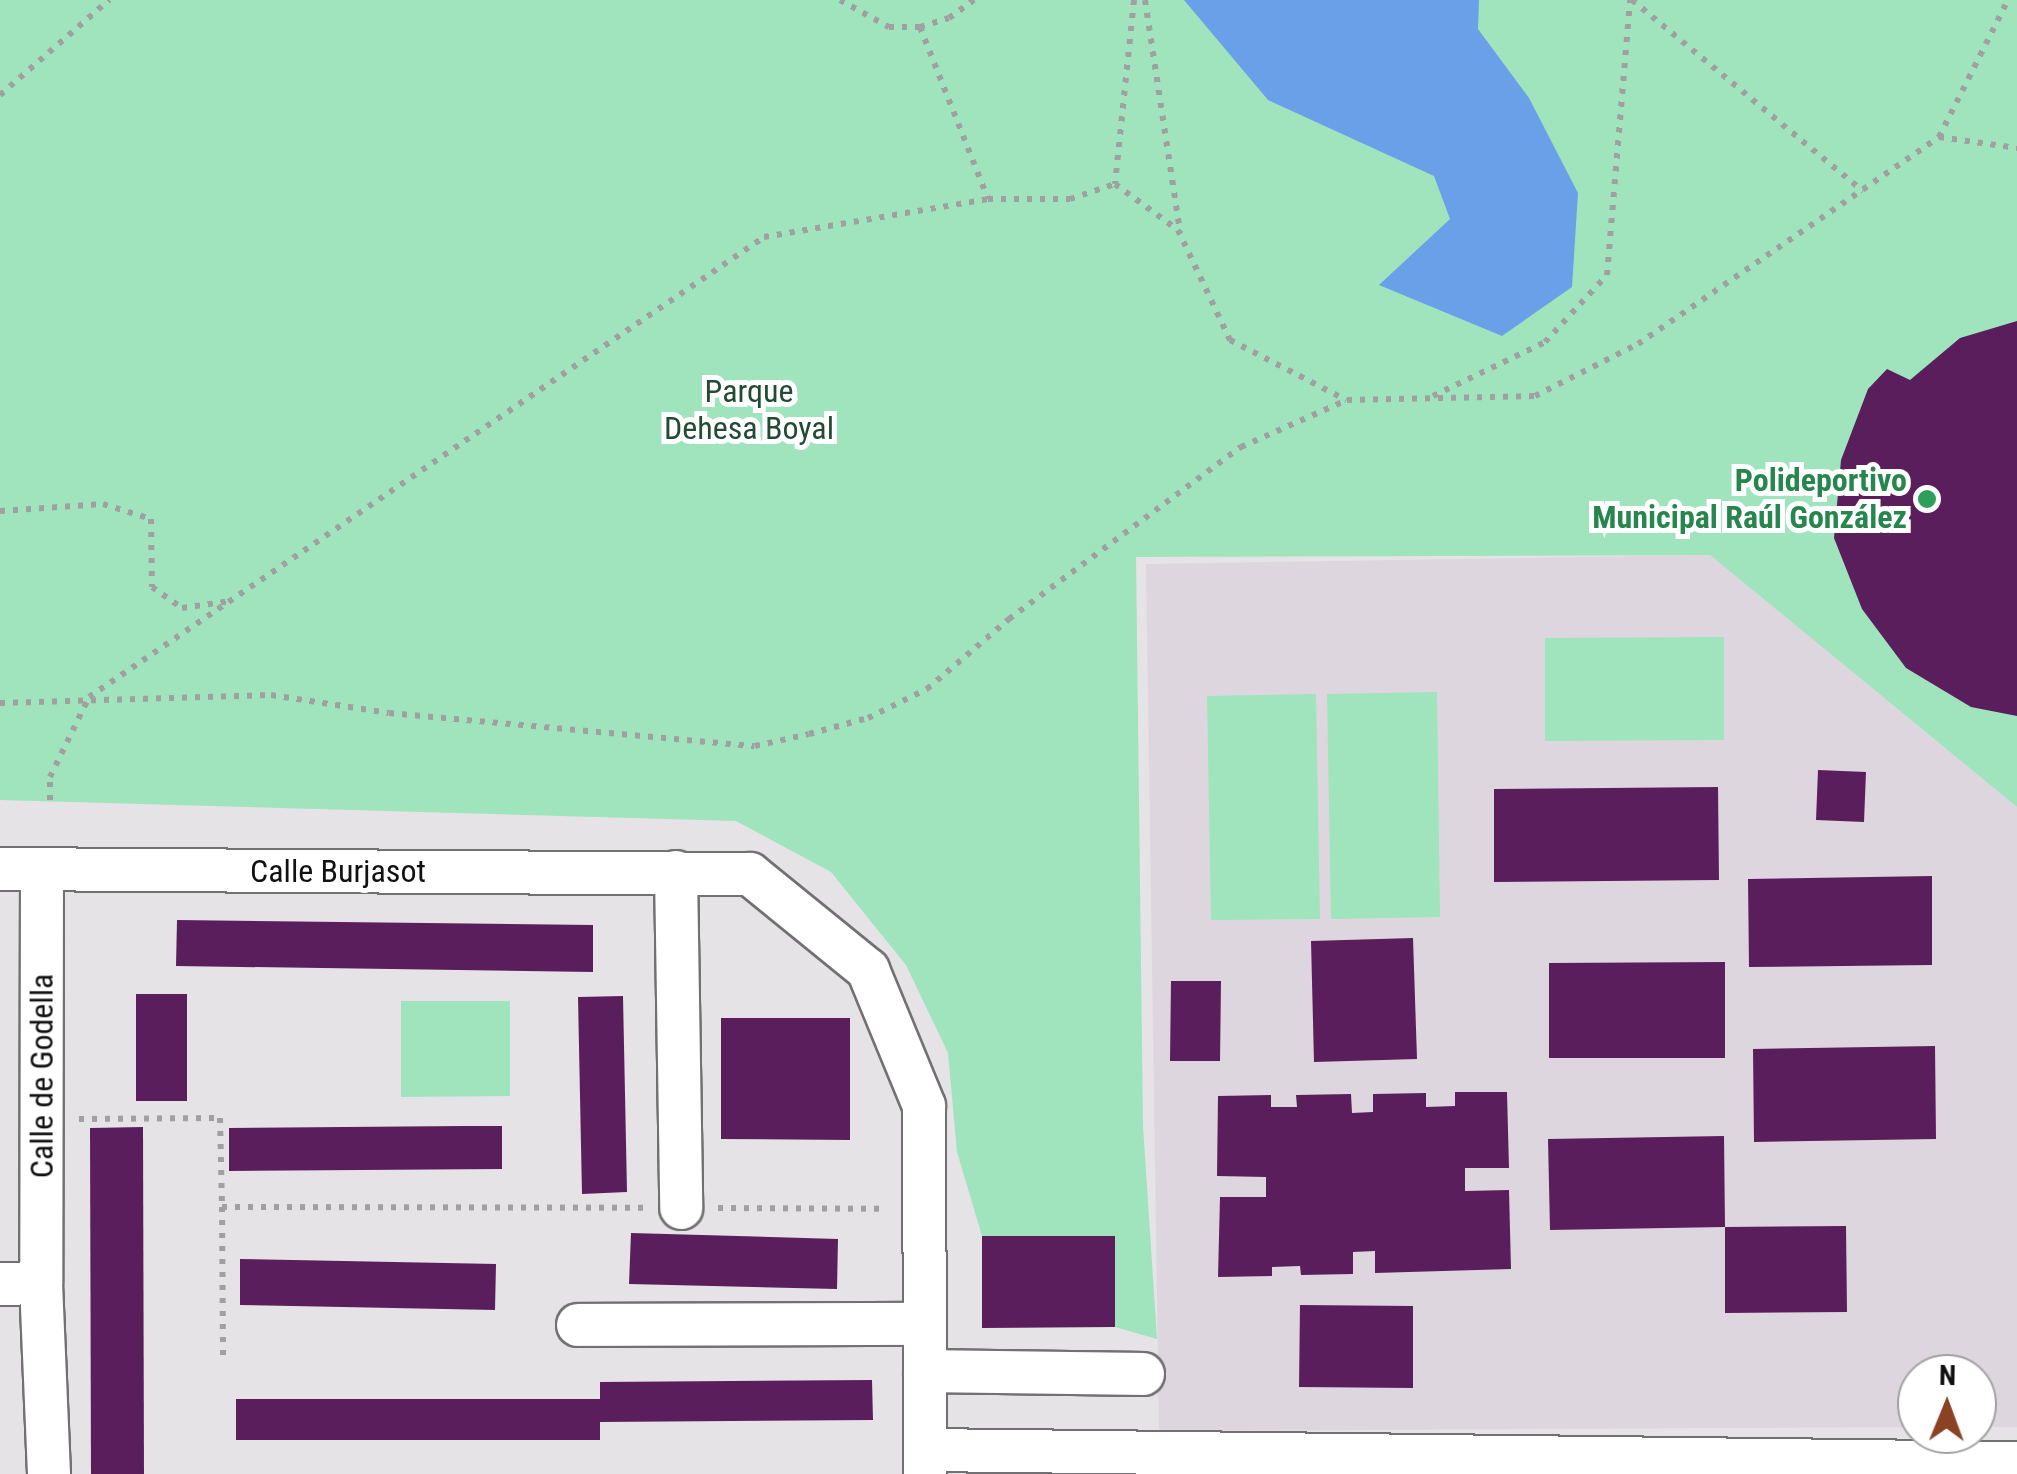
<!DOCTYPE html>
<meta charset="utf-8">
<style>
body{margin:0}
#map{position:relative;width:2017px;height:1474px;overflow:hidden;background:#e5e3e5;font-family:"Roboto Condensed",sans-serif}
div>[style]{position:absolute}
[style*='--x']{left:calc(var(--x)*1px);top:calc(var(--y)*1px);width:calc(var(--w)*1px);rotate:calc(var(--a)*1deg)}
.built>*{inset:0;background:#ded6de}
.green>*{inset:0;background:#9fe4bc}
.water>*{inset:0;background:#6aa0e8}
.building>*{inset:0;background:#5b1e5d}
.path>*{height:6px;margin-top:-3px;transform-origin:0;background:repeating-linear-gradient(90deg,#a1a0a1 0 5px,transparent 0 13px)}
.roads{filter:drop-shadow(2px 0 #727072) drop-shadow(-2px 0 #727072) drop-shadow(0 2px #727072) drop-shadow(0 -2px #727072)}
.minor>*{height:42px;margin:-21px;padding:0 21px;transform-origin:21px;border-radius:21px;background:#fff}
.dots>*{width:28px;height:28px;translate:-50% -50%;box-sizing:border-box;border:5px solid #fff;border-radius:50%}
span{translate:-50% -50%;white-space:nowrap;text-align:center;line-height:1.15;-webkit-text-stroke:10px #fff;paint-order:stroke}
.park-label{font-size:32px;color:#224b35}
.leisure-label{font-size:32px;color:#27864d;font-weight:700}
.right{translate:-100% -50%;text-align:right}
.street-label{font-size:32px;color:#111}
.north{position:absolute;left:1897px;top:1354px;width:100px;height:100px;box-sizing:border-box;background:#fff;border:2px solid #a0a0a0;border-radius:50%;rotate:1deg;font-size:28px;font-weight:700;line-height:40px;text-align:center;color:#111}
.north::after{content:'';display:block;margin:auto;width:35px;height:45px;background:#8a4222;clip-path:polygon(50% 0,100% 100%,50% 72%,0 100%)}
</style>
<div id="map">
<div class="built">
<i style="clip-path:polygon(1710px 555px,2017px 807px,2017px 1427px,1977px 1427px,1977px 1374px,1917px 1374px,1917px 1427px,1159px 1431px,1146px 564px)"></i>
</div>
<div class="green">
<i style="clip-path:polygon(0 0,2017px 0,2017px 807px,1710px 555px,1136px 557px,1143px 1126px,1157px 1339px,1115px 1327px,1115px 1236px,982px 1236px,957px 1152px,948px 1053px,906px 965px,831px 872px,736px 821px,0 800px)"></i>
<i style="clip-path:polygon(1724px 637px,1724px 740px,1545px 741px,1545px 638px)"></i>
<i style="clip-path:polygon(1437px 692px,1440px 917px,1331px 919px,1327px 694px)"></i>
<i style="clip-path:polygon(1316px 694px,1320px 919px,1211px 920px,1207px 696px)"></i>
<i style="clip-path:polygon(401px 1001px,510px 1001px,510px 1096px,401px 1097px)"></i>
</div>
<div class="water">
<i style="clip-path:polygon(1184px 0,1479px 0,1478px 29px,1529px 98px,1578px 193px,1572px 287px,1502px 336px,1379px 285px,1450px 219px,1434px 176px,1268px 100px)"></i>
</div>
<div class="building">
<i style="clip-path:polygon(2017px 321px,2017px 716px,1971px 707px,1906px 668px,1862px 609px,1834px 538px,1841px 460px,1868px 389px,1887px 369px,1910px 380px,1960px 338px)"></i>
<i style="clip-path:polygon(1818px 770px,1866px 772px,1864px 822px,1816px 820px)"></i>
<i style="clip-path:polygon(1718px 787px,1719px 880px,1494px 882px,1494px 789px)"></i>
<i style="clip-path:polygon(1932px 876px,1932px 965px,1749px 967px,1748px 879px)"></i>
<i style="clip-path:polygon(177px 920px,593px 925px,593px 972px,176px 966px)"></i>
<i style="clip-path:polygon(1413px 938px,1417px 1059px,1314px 1062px,1311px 941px)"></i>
<i style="clip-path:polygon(1725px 962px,1725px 1058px,1549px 1058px,1549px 963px)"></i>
<i style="clip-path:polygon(1171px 981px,1221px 981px,1220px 1061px,1170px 1061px)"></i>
<i style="clip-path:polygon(136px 994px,187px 994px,187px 1101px,136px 1101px)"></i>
<i style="clip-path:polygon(623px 996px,627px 1192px,582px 1194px,578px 997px)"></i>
<i style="clip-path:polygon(721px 1018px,850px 1018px,850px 1140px,721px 1139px)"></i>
<i style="clip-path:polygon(1935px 1046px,1936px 1139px,1754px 1142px,1753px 1049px)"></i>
<i style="clip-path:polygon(1455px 1092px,1507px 1092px,1509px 1168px,1465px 1168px,1465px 1191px,1509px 1190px,1511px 1269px,1375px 1273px,1375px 1251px,1353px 1252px,1353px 1274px,1301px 1275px,1300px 1266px,1272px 1267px,1272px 1276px,1218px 1277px,1220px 1197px,1266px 1197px,1266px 1177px,1217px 1176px,1218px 1096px,1271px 1095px,1271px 1107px,1297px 1107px,1296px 1095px,1351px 1094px,1352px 1113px,1373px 1112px,1373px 1094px,1426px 1093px,1426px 1107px,1455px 1106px)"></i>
<i style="clip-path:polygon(464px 1126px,502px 1126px,502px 1169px,229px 1171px,229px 1128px)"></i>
<i style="clip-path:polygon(143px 1127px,144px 1474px,91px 1474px,90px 1128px)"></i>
<i style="clip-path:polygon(1724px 1136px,1725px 1227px,1550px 1230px,1548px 1139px)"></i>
<i style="clip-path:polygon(1846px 1226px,1847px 1312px,1725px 1313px,1725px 1227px)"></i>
<i style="clip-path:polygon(631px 1233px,838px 1239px,837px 1289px,629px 1284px)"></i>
<i style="clip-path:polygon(982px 1236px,1115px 1236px,1115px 1327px,982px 1328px)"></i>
<i style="clip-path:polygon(240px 1259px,496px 1264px,495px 1310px,240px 1305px)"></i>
<i style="clip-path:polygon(1300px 1305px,1413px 1306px,1413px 1388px,1299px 1387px)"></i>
<i style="clip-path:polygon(872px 1380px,873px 1420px,600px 1422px,600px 1440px,236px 1440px,236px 1399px,600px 1399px,600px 1382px)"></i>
</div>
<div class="path">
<i style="--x:840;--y:0;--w:56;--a:28.9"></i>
<i style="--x:889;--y:27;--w:31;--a:0"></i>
<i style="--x:920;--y:27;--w:30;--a:-17"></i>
<i style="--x:949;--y:18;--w:31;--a:-36"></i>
<i style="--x:1134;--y:0;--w:185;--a:95.9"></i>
<i style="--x:1115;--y:184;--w:78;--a:36.1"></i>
<i style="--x:1178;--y:230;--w:122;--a:64.7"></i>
<i style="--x:1230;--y:340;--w:131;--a:27.3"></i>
<i style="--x:1145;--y:0;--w:235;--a:81.4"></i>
<i style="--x:1632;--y:0;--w:300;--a:39.6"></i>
<i style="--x:920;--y:27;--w:185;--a:68.4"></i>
<i style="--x:988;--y:199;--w:82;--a:0"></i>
<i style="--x:1070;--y:199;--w:47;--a:-18.4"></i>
<i style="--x:0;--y:95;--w:145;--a:-41.1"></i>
<i style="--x:1939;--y:137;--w:153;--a:-63.3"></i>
<i style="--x:1433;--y:396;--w:124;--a:-25.7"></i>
<i style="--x:1545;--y:342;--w:91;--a:-47.2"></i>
<i style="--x:1607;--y:275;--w:276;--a:-85.2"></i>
<i style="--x:0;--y:511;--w:103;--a:-3.9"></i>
<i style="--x:103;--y:504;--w:50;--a:17.4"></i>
<i style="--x:151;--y:519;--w:68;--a:89.2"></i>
<i style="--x:152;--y:587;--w:37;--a:35"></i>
<i style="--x:182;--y:608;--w:49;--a:-8.3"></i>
<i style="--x:0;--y:703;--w:271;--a:-1.7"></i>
<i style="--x:271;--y:695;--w:119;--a:8.7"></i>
<i style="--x:389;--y:713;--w:367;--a:5.2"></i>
<i style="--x:755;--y:746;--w:55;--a:-12.5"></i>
<i style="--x:809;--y:734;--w:61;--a:-15.2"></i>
<i style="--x:868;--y:718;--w:66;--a:-26.2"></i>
<i style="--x:927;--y:689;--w:108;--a:-40.5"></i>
<i style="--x:1009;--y:619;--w:289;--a:-36.6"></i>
<i style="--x:1241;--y:447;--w:116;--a:-23.9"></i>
<i style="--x:1347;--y:400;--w:188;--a:-1.2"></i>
<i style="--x:1535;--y:396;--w:115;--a:-26.8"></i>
<i style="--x:1638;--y:344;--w:365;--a:-34.5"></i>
<i style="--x:1939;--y:137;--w:79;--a:8"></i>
<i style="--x:50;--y:800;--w:23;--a:-90"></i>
<i style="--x:50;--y:777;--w:89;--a:-64"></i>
<i style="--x:89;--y:697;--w:817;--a:-34.27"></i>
<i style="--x:764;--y:237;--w:227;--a:-9.6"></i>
<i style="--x:79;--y:1119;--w:141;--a:-0.4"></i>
<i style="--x:220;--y:1118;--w:89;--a:88.7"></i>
<i style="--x:222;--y:1207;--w:423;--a:0.1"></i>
<i style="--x:222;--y:1207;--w:156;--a:89.6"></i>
<i style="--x:718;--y:1208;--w:167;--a:0.3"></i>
</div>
<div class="roads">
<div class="minor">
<i style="--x:0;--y:869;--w:750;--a:0.38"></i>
<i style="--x:750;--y:874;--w:152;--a:39.1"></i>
<i style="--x:868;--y:970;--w:147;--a:67.6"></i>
<i style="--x:924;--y:1106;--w:368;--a:89.8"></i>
<i style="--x:42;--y:869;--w:414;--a:90.1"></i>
<i style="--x:41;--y:1283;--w:191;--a:87.6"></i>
<i style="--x:676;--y:872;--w:336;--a:89.1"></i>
<i style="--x:0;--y:1284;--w:41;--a:-1.4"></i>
<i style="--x:578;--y:1325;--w:347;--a:-0.2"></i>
<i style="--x:925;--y:1371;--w:218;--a:0.8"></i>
<i style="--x:925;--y:1450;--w:1092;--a:0.68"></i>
</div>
</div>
<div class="dots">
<i style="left:1927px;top:499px;background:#2e9e5b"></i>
</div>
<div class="park-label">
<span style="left:749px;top:410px">Parque<br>Dehesa Boyal</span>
</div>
<div class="leisure-label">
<span class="right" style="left:1907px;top:499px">Polideportivo<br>Municipal Raúl González</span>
</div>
<div class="street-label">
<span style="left:338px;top:871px">Calle Burjasot</span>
<span style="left:42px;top:1076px;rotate:-90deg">Calle de Godella</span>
</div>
<div class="north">N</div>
</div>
